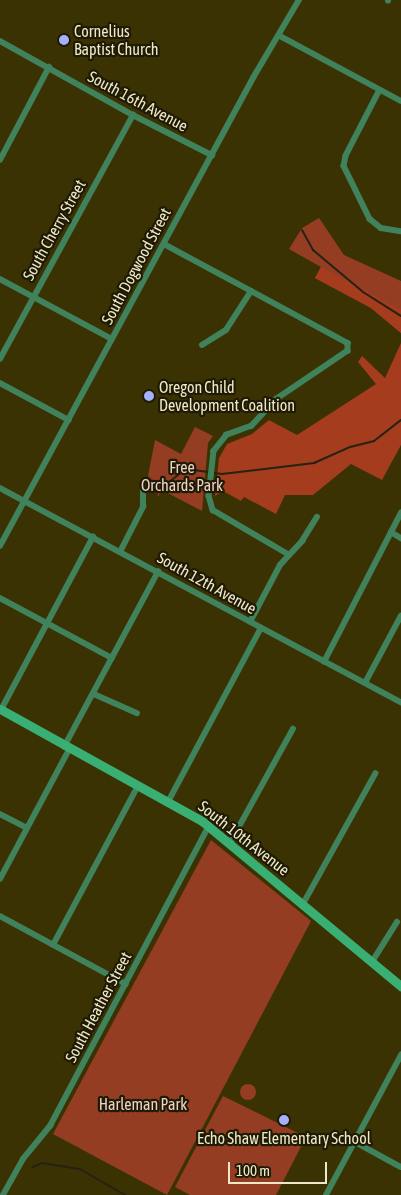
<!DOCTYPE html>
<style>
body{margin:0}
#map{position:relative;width:401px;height:1195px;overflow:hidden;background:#3b3203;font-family:"Asap Condensed",sans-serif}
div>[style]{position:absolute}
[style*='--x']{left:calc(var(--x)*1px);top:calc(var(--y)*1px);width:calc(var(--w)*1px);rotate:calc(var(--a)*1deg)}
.green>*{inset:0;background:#943d23}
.round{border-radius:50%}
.forest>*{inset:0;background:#a43c1d}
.stream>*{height:2px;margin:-1px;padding:0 1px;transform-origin:1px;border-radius:1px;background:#262212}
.minor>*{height:5.5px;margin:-2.75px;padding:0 2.75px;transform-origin:2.75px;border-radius:2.75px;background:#3f825c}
.secondary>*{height:9px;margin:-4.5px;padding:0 4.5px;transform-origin:4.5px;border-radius:4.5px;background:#39af73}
.dots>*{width:14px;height:14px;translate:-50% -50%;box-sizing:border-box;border:2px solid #1f1a03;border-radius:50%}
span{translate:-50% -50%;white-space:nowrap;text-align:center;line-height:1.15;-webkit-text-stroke:4.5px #1f1a03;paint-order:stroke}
.poi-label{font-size:16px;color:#eee8cb}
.left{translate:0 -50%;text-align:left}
.street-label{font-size:16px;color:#eee8cb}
.park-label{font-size:16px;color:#eed1c8}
.scale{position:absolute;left:228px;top:1162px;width:99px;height:22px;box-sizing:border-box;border:2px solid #eee8cb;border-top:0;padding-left:6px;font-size:15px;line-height:18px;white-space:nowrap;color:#eee8cb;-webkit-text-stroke:4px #1f1a03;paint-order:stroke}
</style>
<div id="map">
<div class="green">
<i style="clip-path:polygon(319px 218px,344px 255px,401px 281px,401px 333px,371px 308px,315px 278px,321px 267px,289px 249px,302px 228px)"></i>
<i style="clip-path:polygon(195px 427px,213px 436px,208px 443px,202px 511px,162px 490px,158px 497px,157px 484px,148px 476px,155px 440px,181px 454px)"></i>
<i style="clip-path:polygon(211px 840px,311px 921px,167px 1195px,53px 1134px)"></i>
<i class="round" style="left:240px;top:1084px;width:16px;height:16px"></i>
<i style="clip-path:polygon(223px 1096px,306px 1137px,276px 1195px,190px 1195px,175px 1187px)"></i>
</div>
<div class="forest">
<i style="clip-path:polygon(321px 267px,401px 310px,401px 333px,371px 308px,315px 278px)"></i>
<i style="clip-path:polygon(401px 343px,401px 445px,382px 480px,351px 464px,313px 495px,285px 495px,276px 514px,244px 497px,241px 501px,223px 491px,215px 496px,219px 458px,227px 444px,252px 434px,269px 420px,297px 435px,376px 384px,358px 362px,362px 356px,385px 378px)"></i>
</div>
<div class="stream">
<i style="--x:302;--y:230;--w:23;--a:61"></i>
<i style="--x:313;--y:250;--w:65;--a:40"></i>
<i style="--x:363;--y:292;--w:45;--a:32.3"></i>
<i style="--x:169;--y:482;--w:18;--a:-38"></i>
<i style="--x:183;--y:471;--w:11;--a:-5"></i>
<i style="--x:194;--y:470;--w:28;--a:8"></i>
<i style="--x:222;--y:474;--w:93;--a:-6.8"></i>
<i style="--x:314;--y:463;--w:39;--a:-24"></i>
<i style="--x:350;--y:447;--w:25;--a:-14"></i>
<i style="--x:374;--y:441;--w:34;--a:-38"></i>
<i style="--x:33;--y:1167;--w:10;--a:-24"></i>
<i style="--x:42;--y:1163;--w:38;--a:9"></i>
<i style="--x:80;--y:1169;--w:52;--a:30"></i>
</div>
<div class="minor">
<i style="--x:388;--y:1;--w:1;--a:-90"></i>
<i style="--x:280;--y:36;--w:137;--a:28.2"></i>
<i style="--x:0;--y:41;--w:152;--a:29.1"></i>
<i style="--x:133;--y:115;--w:89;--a:26.9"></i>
<i style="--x:380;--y:90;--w:74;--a:117.3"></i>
<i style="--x:346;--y:156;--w:10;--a:101"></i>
<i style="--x:344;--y:166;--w:59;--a:63.9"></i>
<i style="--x:370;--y:219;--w:14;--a:39"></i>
<i style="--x:381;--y:228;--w:20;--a:9"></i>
<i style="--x:0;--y:160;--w:105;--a:-62.2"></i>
<i style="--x:164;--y:244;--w:209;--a:28.3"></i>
<i style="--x:348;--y:343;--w:8;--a:90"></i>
<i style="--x:348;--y:351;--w:86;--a:145.9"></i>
<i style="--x:277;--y:399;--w:37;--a:133"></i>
<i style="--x:252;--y:426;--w:27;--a:160"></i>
<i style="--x:227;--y:435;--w:21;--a:129"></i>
<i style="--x:214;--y:451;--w:45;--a:96.3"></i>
<i style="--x:209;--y:496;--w:15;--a:74"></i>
<i style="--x:213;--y:510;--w:87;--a:30.4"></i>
<i style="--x:0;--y:279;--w:127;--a:28.2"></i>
<i style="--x:202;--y:345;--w:28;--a:-32"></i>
<i style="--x:226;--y:330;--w:46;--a:-57.3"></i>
<i style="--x:0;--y:359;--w:278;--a:-61.4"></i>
<i style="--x:0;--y:383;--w:78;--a:28.2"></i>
<i style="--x:0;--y:488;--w:455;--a:28.1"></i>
<i style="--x:391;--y:532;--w:12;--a:31"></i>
<i style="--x:0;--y:546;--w:532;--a:-61.6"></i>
<i style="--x:253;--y:78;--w:91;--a:-59.5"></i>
<i style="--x:120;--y:552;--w:51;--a:-62.9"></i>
<i style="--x:143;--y:507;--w:17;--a:-90"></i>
<i style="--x:0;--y:598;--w:127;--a:28.2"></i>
<i style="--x:250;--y:622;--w:64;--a:-62.2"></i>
<i style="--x:280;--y:565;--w:33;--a:-47"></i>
<i style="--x:302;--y:541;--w:28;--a:-58"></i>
<i style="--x:324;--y:662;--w:168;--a:-62.7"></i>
<i style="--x:365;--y:683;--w:76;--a:-61.8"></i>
<i style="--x:94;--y:694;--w:47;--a:23.8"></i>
<i style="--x:1;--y:710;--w:196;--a:-62"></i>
<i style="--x:64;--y:747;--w:199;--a:-61.8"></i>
<i style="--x:168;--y:802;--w:197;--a:-61.9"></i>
<i style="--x:0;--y:814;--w:30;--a:27"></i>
<i style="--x:230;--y:843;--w:130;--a:-61.1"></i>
<i style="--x:0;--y:879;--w:146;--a:-61.9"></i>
<i style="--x:303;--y:904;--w:149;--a:-61"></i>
<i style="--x:0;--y:916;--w:143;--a:28.4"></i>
<i style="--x:53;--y:945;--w:180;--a:-61.9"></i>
<i style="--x:372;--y:962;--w:47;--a:-58"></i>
<i style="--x:355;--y:1142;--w:52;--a:28.5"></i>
<i style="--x:3;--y:1195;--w:41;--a:-60.9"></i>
<i style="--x:23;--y:1159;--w:43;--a:-50.7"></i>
<i style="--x:50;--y:1126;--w:340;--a:-62.1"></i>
<i style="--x:326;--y:1195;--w:159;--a:-61.8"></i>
</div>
<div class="secondary">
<i style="--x:0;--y:709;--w:231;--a:29"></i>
<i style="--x:202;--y:821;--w:259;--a:39.7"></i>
</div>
<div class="dots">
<i style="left:64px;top:40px;background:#a5b1fc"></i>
<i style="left:149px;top:396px;background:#a5b1fc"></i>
<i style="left:284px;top:1120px;background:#a5b1fc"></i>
</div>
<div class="poi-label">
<span class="left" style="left:74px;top:40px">Cornelius<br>Baptist Church</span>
<span class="left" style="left:159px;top:396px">Oregon Child<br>Development Coalition</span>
<span style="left:284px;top:1138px">Echo Shaw Elementary School</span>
</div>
<div class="street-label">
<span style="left:138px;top:101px;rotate:28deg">South 16th Avenue</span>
<span style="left:54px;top:230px;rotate:-61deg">South Cherry Street</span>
<span style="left:136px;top:266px;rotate:-62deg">South Dogwood Street</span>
<span style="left:207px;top:583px;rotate:29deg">South 12th Avenue</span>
<span style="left:244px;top:838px;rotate:38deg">South 10th Avenue</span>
<span style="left:98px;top:1007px;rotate:-62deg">South Heather Street</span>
</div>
<div class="park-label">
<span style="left:182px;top:476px">Free<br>Orchards Park</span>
<span style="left:143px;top:1104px">Harleman Park</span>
</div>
<div class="scale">100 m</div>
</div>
